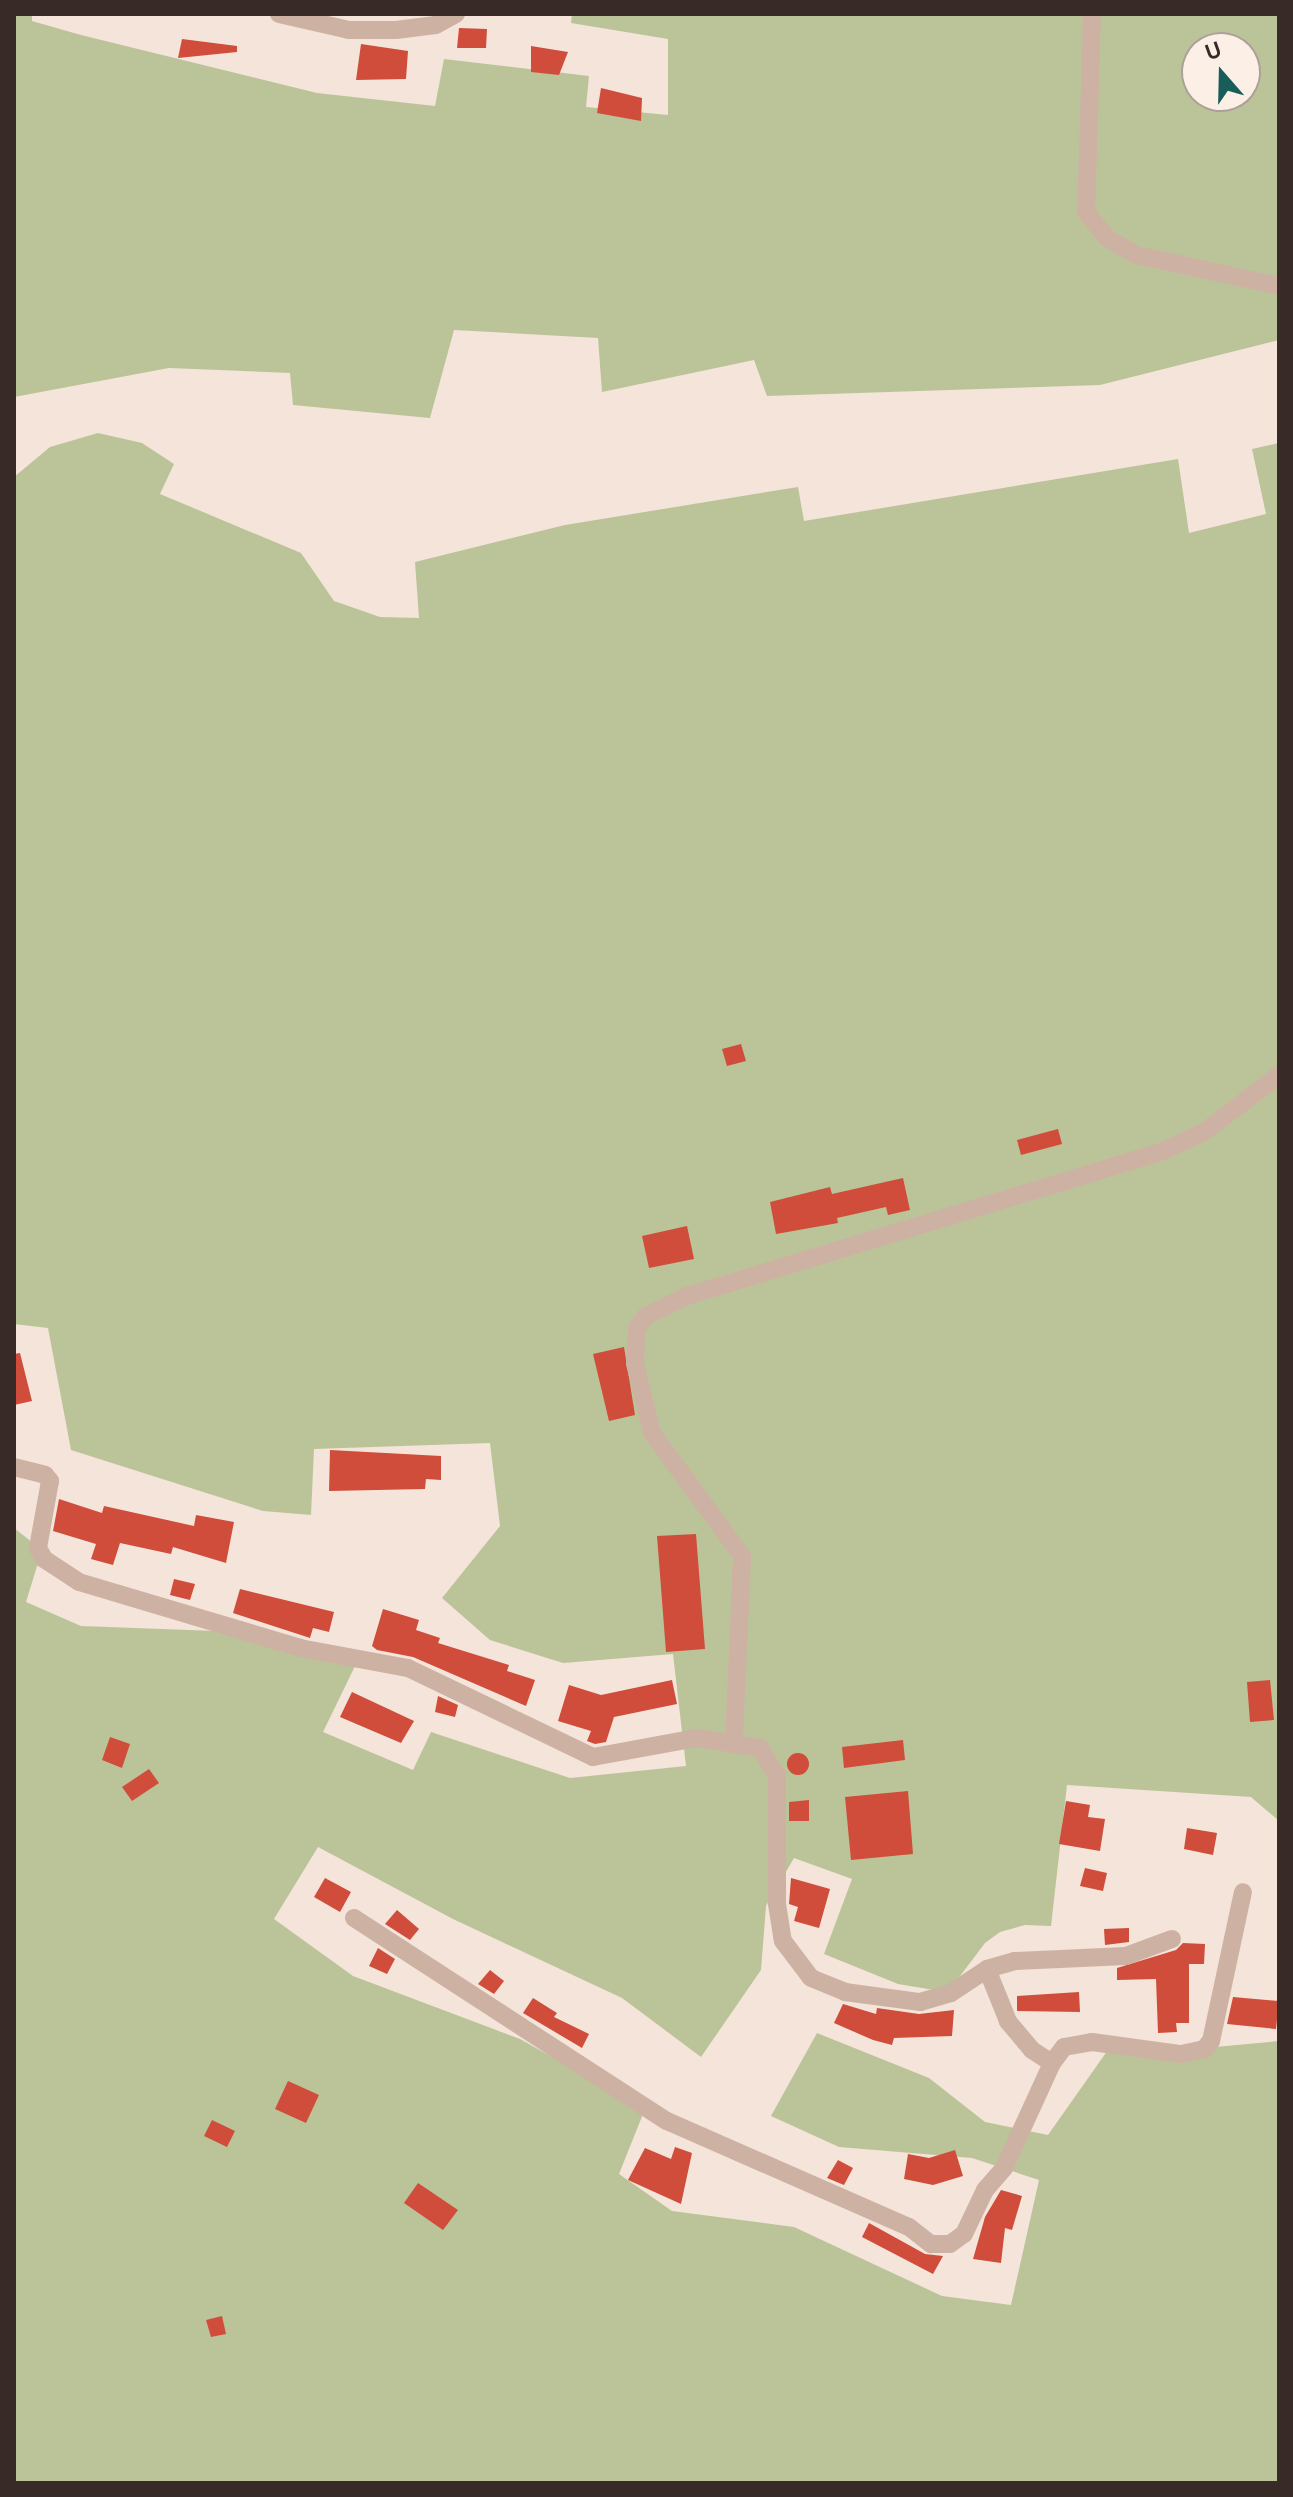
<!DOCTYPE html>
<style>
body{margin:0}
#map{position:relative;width:1293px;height:2497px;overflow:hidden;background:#f4e4da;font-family:"DM Sans",sans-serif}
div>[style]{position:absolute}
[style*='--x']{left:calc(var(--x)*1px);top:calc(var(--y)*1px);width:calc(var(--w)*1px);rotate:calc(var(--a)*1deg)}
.green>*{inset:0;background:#bbc498}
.building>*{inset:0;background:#d04c3b}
.round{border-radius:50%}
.street>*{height:18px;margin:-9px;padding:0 9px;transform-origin:9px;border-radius:9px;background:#cdb2a4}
span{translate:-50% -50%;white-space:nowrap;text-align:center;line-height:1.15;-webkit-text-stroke:8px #fbefe6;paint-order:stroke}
.frame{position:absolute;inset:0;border:16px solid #382a27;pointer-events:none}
.north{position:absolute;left:1181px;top:32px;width:80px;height:80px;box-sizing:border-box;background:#fbefe6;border:2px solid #ada09a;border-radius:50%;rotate:340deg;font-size:22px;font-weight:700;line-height:32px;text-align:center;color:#382a27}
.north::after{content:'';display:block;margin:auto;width:28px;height:36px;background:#185d59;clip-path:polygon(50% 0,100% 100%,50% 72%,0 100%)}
</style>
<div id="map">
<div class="green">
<i style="clip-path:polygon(evenodd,14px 14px,32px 14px,32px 21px,81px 35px,317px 93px,435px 106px,444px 59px,589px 76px,586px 107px,668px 115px,668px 39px,571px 23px,572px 14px,1279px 14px,1279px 340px,1100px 385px,767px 396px,754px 360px,602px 392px,598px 338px,454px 330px,430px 418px,293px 405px,290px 373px,169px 368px,14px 397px,14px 14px,1197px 48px,1245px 48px,1245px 96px,1197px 96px,1197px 48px)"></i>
<i style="clip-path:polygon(98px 433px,142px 443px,174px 464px,160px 494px,301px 553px,334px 601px,380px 617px,419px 618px,415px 562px,565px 525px,798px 487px,804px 521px,1178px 459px,1189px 533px,1266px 514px,1252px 449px,1279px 443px,1279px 1821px,1251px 1797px,1067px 1785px,1051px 1926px,1025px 1925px,1000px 1932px,985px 1943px,954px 1984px,940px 1991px,898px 1984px,824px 1954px,852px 1879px,794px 1858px,766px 1906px,761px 1970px,701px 2057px,622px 1998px,453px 1919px,318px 1847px,274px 1919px,353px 1976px,520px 2039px,645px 2109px,619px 2174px,672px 2211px,794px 2227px,942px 2296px,1011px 2305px,1039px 2180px,972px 2158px,839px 2147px,771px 2116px,817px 2033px,929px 2078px,985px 2122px,1048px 2135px,1110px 2047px,1172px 2051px,1279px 2041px,1279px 2483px,14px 2483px,14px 1528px,42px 1550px,26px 1602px,81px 1626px,243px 1632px,357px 1662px,323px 1732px,413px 1770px,431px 1732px,570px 1778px,686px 1766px,673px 1654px,563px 1663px,490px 1640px,442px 1598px,500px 1526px,490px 1443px,314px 1449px,311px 1515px,263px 1511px,71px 1450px,48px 1328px,14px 1324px,14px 477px,50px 447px)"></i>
</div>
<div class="building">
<i style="clip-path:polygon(459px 28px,487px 29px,486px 48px,457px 48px)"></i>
<i style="clip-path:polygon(182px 39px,237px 46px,237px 52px,178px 58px)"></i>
<i style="clip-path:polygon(361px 44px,408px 51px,406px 79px,356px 80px)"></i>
<i style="clip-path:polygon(531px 46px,568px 52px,559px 75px,531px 72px)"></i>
<i style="clip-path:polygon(601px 88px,642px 98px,641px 121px,597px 113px)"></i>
<i style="clip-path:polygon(741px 1044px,746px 1061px,727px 1066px,722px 1049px)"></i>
<i style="clip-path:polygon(1058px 1129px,1062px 1144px,1021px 1155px,1017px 1140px)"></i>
<i style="clip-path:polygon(903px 1178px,910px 1210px,888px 1215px,886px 1207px,837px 1218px,838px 1223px,776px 1234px,770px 1202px,830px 1187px,832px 1194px)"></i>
<i style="clip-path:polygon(687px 1226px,694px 1259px,649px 1268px,642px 1236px)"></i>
<i style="clip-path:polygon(624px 1347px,635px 1415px,609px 1421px,593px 1354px)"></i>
<i style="clip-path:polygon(20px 1353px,32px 1401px,14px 1405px,14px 1354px)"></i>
<i style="clip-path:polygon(330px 1450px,441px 1456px,441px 1480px,426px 1479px,425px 1489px,329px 1491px)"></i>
<i style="clip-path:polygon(59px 1499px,102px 1513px,104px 1506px,194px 1526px,196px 1515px,234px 1522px,226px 1563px,173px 1547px,171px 1554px,120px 1543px,113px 1565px,91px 1559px,96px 1544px,53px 1531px)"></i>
<i style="clip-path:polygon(696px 1534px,705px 1649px,666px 1652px,657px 1536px)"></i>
<i style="clip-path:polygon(174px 1579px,195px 1584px,190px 1600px,170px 1595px)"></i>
<i style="clip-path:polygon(240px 1589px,334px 1612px,329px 1632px,313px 1628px,310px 1638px,304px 1636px,233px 1613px)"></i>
<i style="clip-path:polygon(383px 1609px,419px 1620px,416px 1630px,440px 1638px,438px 1643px,509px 1665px,507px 1671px,535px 1680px,526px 1706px,413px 1657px,377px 1650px,372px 1646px)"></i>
<i style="clip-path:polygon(672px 1680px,677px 1704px,614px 1717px,606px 1742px,595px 1744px,587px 1741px,591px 1731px,558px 1721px,569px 1685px,601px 1695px)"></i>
<i style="clip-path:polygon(1270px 1680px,1274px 1720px,1250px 1722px,1247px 1682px)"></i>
<i style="clip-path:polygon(352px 1692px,414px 1721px,401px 1743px,340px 1717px)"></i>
<i style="clip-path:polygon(438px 1696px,458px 1705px,455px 1717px,435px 1712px)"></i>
<i style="clip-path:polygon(110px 1737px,130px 1744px,122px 1768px,102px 1760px)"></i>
<i style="clip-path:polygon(903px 1740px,905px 1760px,844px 1768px,842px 1747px)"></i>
<i class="round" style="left:787px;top:1753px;width:22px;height:22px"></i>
<i style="clip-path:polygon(149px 1769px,159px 1783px,132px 1801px,122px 1787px)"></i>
<i style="clip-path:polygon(908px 1791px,913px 1854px,851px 1860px,845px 1797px)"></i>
<i style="clip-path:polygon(809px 1800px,809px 1821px,789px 1821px,789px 1802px)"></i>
<i style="clip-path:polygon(1066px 1801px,1090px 1805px,1088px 1817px,1105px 1819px,1100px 1851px,1059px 1844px)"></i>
<i style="clip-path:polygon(1187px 1828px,1217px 1833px,1213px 1855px,1184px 1849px)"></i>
<i style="clip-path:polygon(1085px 1868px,1107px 1873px,1103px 1891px,1080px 1886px)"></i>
<i style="clip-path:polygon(325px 1878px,351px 1892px,340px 1912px,314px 1897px)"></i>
<i style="clip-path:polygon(791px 1878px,830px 1889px,819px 1928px,794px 1921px,798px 1907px,789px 1904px)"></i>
<i style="clip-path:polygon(397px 1910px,419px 1929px,410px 1940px,385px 1924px)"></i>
<i style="clip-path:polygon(1129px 1928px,1129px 1942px,1105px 1945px,1104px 1929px)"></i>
<i style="clip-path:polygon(1183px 1943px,1205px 1944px,1204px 1964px,1189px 1964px,1189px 2023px,1176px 2023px,1177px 2032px,1158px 2033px,1156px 1979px,1117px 1980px,1117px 1968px,1176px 1950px)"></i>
<i style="clip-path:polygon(378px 1948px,395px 1959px,387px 1974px,369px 1966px)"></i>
<i style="clip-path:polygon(490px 1970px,504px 1981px,494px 1994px,478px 1984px)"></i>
<i style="clip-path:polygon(1079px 1992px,1080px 2012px,1017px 2011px,1017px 1996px)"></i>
<i style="clip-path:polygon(1233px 1997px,1279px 2001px,1276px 2029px,1227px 2024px)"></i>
<i style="clip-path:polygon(533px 1998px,557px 2013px,554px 2017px,589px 2034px,582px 2048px,523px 2013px)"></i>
<i style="clip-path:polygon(843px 2004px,876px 2014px,877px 2008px,919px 2014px,954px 2010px,952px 2036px,894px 2038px,892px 2045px,873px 2040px,834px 2023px)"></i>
<i style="clip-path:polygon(288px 2081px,319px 2095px,306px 2123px,275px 2109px)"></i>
<i style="clip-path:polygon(212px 2120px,235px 2131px,227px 2147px,204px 2136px)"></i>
<i style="clip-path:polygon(675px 2147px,692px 2153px,681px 2204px,628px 2180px,645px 2148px,671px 2159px)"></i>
<i style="clip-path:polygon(955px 2150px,963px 2176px,933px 2185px,904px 2179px,908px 2154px,929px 2158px)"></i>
<i style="clip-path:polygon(838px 2160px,853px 2168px,844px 2185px,827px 2178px)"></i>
<i style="clip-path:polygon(418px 2183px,458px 2210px,443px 2230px,404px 2203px)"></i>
<i style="clip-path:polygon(1001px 2190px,1022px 2196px,1012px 2230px,1005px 2228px,1001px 2263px,973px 2259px,985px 2217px)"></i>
<i style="clip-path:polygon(869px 2223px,925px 2254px,943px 2256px,933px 2274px,862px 2237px)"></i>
<i style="clip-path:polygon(222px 2316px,226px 2334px,211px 2337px,206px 2320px)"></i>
</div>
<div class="street">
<i style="--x:279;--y:14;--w:72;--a:12.9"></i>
<i style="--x:349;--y:30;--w:47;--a:0"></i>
<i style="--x:396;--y:30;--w:40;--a:-7.1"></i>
<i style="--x:436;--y:25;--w:23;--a:-29"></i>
<i style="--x:1092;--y:14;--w:198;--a:91.7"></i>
<i style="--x:1086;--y:212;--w:32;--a:51"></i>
<i style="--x:1106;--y:237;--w:35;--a:31"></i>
<i style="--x:1136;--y:255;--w:146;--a:12.2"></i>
<i style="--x:14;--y:1467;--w:32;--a:14"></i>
<i style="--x:45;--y:1475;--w:8;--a:50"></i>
<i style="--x:50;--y:1481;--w:68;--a:100.2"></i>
<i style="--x:38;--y:1548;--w:13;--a:61"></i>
<i style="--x:44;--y:1559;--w:42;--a:33.3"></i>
<i style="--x:79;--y:1582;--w:231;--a:16.6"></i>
<i style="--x:300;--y:1648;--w:110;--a:10.5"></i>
<i style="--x:408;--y:1668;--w:205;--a:25.7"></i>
<i style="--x:593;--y:1757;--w:106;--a:-10.4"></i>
<i style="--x:697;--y:1738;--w:64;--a:9"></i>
<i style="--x:760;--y:1748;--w:32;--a:58"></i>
<i style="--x:777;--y:1775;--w:129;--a:90"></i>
<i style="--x:777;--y:1904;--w:37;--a:81"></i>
<i style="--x:783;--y:1941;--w:46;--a:52.9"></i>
<i style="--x:811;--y:1978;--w:37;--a:22"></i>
<i style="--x:845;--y:1992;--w:76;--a:7.6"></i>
<i style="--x:920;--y:2002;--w:32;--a:-16"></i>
<i style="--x:951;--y:1993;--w:43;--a:-33.7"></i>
<i style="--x:987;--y:1969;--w:29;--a:-16"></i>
<i style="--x:1015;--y:1961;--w:111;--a:-2.6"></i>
<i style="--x:1126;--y:1956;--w:49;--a:-20.3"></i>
<i style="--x:734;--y:1741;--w:185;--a:-87.5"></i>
<i style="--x:742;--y:1556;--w:152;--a:-126.2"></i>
<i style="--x:652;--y:1433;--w:72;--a:-103.7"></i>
<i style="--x:635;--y:1363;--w:35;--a:-87"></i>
<i style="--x:637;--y:1328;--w:15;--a:-53"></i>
<i style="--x:646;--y:1316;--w:46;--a:-26"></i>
<i style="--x:687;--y:1296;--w:498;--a:-16.9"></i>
<i style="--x:1163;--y:1151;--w:45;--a:-24.9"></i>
<i style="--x:1204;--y:1132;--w:94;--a:-37.2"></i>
<i style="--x:354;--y:1918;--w:373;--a:33"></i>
<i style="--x:667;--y:2121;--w:264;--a:23.7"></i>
<i style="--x:909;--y:2227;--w:28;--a:38"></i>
<i style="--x:931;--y:2244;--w:19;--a:0"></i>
<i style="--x:950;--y:2244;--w:17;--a:-36"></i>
<i style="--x:964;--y:2234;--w:49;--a:-64.5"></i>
<i style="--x:985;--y:2190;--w:29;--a:-49"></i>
<i style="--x:1004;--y:2168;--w:115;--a:-65.4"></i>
<i style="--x:1052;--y:2063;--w:24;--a:-147"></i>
<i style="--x:1032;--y:2050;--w:38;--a:-130"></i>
<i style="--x:1008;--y:2021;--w:56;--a:-112"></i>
<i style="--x:1052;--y:2063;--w:20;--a:-53"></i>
<i style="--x:1064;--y:2047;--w:28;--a:-10"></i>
<i style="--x:1092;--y:2042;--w:90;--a:7.7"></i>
<i style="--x:1181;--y:2054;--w:24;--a:-12"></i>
<i style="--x:1204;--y:2049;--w:11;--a:-49"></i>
<i style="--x:1211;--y:2041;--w:152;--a:-77.9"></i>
</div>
<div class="frame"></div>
<div class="north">U</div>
</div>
